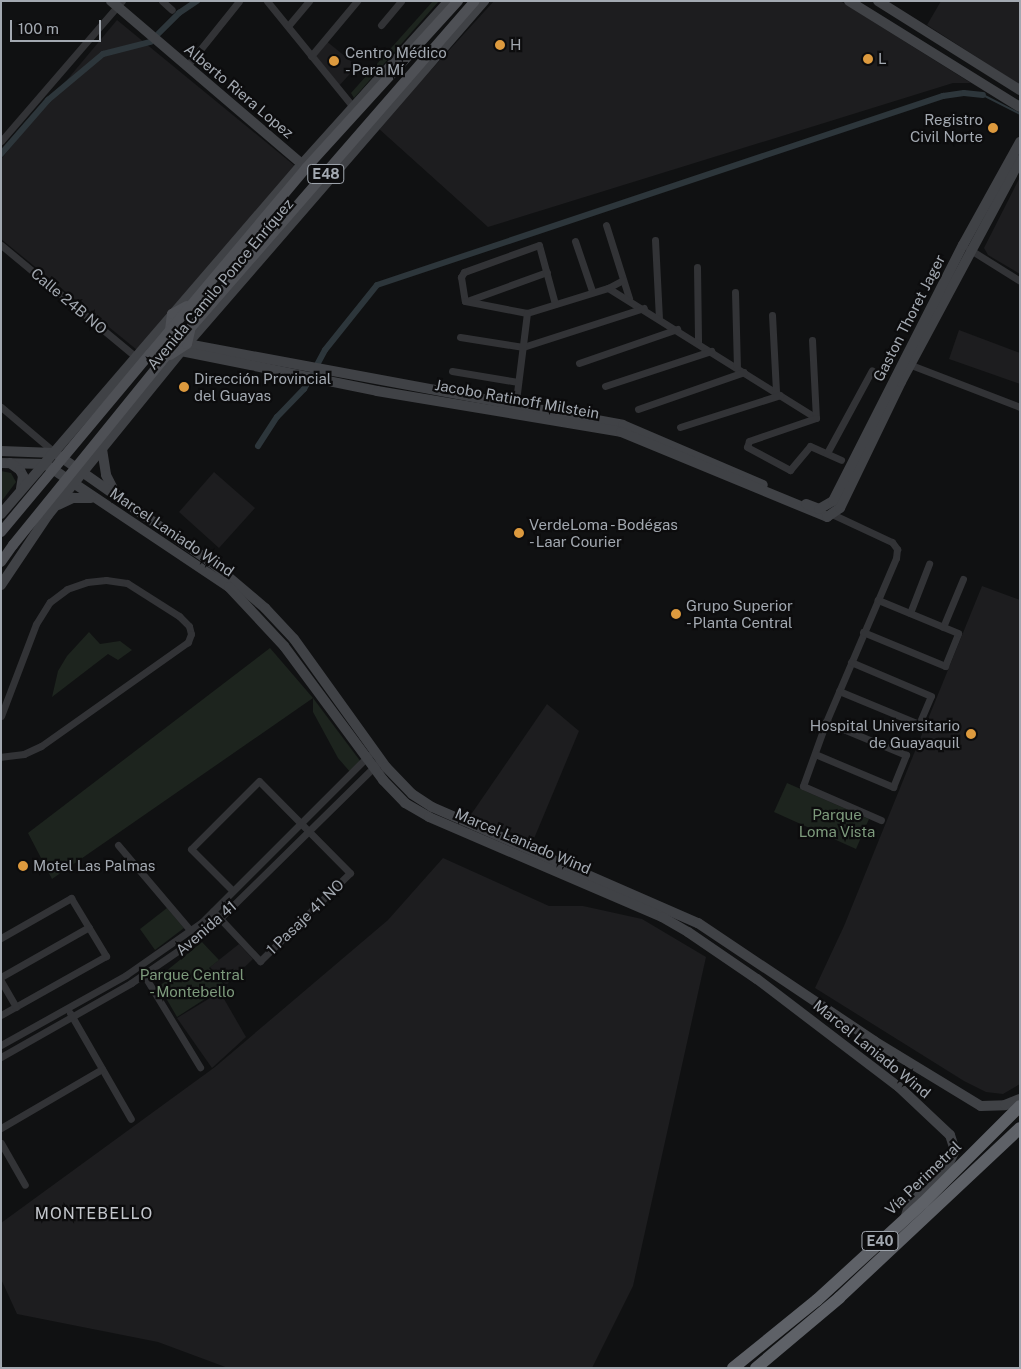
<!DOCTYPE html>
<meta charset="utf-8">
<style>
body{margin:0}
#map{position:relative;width:1021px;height:1369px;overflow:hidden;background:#101112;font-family:"Public Sans",sans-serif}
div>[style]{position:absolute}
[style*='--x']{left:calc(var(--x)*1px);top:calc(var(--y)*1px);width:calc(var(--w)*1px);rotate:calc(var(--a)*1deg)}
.built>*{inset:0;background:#1d1d1f}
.green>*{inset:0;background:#1d241e}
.stream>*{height:2px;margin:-1px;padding:0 1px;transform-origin:1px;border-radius:1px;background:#2d363b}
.canal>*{height:6px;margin:-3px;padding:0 3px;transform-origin:3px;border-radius:3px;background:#2d363b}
.street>*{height:7px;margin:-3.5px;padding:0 3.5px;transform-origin:3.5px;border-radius:3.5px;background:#323336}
.secondary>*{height:10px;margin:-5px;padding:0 5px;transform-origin:5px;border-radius:5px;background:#404246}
.primary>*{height:10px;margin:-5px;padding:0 5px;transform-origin:5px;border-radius:5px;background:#4e5055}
.highway>*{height:12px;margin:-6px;padding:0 6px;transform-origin:6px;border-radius:6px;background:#5e6167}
.primary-bridge>*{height:10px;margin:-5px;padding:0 5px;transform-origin:5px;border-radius:5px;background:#4e5055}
.dots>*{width:14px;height:14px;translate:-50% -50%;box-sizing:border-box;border:2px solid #0c0c0d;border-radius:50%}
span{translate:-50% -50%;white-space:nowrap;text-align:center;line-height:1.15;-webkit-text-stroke:4.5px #0c0c0d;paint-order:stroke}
.shield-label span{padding:1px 4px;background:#0c0c0d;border:1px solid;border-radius:4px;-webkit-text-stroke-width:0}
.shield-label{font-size:14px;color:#a3a9b1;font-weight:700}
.poi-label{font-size:15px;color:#a3a9b1}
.left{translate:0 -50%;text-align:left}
.right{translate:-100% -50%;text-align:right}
.street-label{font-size:15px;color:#a3a9b1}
.park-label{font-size:15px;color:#7d9a7c}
.neighbourhood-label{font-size:16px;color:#c4c7cd;letter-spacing:1px}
.frame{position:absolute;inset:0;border:2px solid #a3a9b1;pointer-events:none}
.scale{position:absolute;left:10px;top:20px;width:91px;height:22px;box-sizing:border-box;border:2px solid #a3a9b1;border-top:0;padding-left:6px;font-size:15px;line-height:18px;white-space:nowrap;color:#a3a9b1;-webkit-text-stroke:4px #0c0c0d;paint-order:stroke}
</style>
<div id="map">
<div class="built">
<i style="clip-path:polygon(494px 1px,840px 1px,971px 83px,953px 83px,488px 227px,378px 128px)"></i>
<i style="clip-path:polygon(941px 1px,1020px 1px,1020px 85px,927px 25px)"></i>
<i style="clip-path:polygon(117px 20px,295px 166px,137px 350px,1px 239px,1px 159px)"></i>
<i style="clip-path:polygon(325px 40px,357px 66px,338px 87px,313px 56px)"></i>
<i style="clip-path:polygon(1020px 177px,1020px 274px,988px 255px,984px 248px)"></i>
<i style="clip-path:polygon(959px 330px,1020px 353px,1020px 384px,949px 359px)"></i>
<i style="clip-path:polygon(214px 472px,255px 508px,219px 548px,179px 512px)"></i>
<i style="clip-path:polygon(982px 586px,1020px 600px,1020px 1084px,1003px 1094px,986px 1092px,964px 1081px,815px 988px,844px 926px)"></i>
<i style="clip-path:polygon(547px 704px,579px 731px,533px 841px,470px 816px)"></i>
<i style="clip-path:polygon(443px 858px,549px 906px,583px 906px,642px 919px,706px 957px,633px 1286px,592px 1368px,228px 1368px,158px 1342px,17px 1314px,1px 1279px,1px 1223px,215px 1067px,388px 920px)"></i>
<i style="clip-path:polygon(239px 944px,253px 959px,226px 985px,210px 967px)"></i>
<i style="clip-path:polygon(220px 992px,246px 1037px,212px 1068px,177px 1018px)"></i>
</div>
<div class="green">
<i style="clip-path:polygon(433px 1px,439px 1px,354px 98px,351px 93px)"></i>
<i style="clip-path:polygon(1px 471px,11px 473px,16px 482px,1px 502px)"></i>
<i style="clip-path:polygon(89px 632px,100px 644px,120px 641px,132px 650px,118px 660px,108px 654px,52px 697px,58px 671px,67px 656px)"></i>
<i style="clip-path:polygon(270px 648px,313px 698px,361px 762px,351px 773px,338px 758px,313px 712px,313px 698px,52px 879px,28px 833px)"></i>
<i style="clip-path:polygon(787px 783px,869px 819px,856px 849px,774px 812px)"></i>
<i style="clip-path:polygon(167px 908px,184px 928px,155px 950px,140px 929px)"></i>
<i style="clip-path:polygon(202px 942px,219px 960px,209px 968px,225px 986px,177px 1017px,159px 986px,169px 979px,165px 972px)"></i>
</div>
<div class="stream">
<i style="--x:983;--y:95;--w:42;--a:27.2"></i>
</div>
<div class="canal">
<i style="--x:158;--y:34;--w:30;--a:-45"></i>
<i style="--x:179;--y:13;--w:22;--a:-34"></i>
<i style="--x:1;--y:154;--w:72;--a:-49"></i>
<i style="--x:48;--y:100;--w:72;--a:-39.9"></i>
<i style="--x:103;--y:54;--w:49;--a:-14.3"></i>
<i style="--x:258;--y:446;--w:35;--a:-57"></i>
<i style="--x:277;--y:417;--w:39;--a:-46"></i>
<i style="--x:304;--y:389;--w:44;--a:-61.7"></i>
<i style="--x:325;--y:350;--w:83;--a:-51.3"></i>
<i style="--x:377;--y:285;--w:597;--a:-18.47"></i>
<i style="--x:943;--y:96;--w:21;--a:-8"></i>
<i style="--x:964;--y:93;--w:19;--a:6"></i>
</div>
<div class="street">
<i style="--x:162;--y:1;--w:13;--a:42"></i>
<i style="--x:267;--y:1;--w:136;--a:50.9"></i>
<i style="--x:381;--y:25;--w:31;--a:-50"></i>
<i style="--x:288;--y:26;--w:33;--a:-50"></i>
<i style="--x:311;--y:56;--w:72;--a:-50.1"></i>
<i style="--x:187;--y:66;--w:83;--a:-51.3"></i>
<i style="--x:1;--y:141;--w:185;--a:-49.2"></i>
<i style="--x:606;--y:225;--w:77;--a:72.5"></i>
<i style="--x:655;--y:240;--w:78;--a:87.1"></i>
<i style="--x:575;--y:241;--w:53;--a:71.2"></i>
<i style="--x:1;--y:245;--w:175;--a:39.7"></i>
<i style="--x:969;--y:249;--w:60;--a:32.1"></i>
<i style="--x:697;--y:267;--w:75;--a:89.2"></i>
<i style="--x:608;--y:288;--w:245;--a:32"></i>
<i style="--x:735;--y:292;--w:75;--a:88.5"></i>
<i style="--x:467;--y:301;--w:85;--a:-19.9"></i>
<i style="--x:555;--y:304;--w:61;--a:-105.2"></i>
<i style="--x:539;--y:245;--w:80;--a:160.2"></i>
<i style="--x:464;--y:272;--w:6;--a:121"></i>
<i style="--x:461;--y:277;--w:24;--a:81"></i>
<i style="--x:465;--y:301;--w:63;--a:11"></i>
<i style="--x:527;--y:313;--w:85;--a:-17.2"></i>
<i style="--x:608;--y:288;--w:17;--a:-28"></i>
<i style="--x:772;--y:315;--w:77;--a:87"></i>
<i style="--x:460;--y:337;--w:64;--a:9"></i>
<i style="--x:523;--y:347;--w:127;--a:-17.9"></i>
<i style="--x:812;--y:340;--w:78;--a:87.1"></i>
<i style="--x:579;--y:363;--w:104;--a:-19.1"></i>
<i style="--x:911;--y:365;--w:117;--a:21.1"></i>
<i style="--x:452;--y:371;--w:67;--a:9.5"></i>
<i style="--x:605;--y:386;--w:112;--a:-18.3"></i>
<i style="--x:1;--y:407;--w:70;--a:40.3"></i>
<i style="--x:515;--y:409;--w:97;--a:-82.9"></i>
<i style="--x:638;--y:409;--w:112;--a:-19.2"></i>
<i style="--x:816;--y:418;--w:71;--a:161.1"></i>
<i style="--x:749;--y:441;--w:6;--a:108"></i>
<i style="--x:747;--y:447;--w:49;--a:28.1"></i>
<i style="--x:790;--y:470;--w:31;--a:-50"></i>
<i style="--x:810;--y:446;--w:34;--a:24"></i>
<i style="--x:680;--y:427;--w:105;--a:-17.7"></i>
<i style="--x:827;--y:453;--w:94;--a:-61.5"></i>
<i style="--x:834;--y:515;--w:64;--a:25"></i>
<i style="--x:892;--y:542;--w:9;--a:54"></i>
<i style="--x:897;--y:549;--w:9;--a:96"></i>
<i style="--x:896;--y:558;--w:178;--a:113.1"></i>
<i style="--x:826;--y:722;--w:68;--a:109.8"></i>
<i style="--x:803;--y:786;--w:85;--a:23.6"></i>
<i style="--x:910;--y:613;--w:53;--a:-68.8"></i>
<i style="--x:943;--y:627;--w:52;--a:-67.4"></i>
<i style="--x:863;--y:632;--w:89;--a:22.5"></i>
<i style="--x:945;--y:666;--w:35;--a:-68"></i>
<i style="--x:958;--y:633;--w:87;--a:-157.6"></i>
<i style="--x:839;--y:691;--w:87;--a:22.4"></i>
<i style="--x:919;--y:724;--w:30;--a:-67"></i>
<i style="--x:931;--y:696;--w:87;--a:-157"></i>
<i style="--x:1;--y:716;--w:98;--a:-69.2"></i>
<i style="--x:36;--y:624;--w:26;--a:-58"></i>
<i style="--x:50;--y:602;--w:21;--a:-37"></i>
<i style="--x:67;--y:589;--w:21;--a:-19"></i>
<i style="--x:87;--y:582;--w:19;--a:-6"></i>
<i style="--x:106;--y:580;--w:21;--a:8"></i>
<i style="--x:127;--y:583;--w:62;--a:32.4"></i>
<i style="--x:179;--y:616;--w:14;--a:45"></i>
<i style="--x:189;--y:626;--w:8;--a:76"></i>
<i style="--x:191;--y:634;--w:9;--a:111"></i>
<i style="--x:188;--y:642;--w:180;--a:144.7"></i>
<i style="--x:41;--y:746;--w:19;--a:155"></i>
<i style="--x:24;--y:754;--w:23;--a:173"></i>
<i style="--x:815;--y:754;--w:85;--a:22.9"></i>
<i style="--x:893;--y:787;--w:35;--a:-68"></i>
<i style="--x:906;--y:755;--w:87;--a:-157.6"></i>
<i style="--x:118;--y:845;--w:113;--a:49.7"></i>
<i style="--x:213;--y:911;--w:69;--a:46.8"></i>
<i style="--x:260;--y:961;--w:126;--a:-44.4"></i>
<i style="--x:350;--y:873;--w:129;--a:-134.7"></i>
<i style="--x:259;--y:781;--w:96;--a:135"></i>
<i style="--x:191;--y:849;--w:59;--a:45"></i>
<i style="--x:1;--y:938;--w:81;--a:-29.7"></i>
<i style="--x:71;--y:898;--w:68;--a:58.9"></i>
<i style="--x:106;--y:956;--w:120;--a:150.7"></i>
<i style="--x:144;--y:975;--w:108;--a:58.7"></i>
<i style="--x:1;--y:977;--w:101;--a:-29.6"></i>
<i style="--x:1;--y:981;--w:30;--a:60"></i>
<i style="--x:70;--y:1013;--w:122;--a:60.1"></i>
<i style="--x:1;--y:1045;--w:143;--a:-29.2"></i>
<i style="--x:126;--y:975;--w:93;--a:-34.9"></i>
<i style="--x:202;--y:922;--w:236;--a:-45"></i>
<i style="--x:1;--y:1057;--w:150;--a:-29.6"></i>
<i style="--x:131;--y:983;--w:93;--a:-34.5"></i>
<i style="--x:208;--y:930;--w:237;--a:-44.5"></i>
<i style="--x:1;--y:1128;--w:117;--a:-30.3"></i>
<i style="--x:1;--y:1143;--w:48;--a:60.3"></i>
</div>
<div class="secondary">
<i style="--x:111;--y:1;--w:251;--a:40.5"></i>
<i style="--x:849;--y:1;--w:201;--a:31.8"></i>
<i style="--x:878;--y:1;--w:168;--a:32.1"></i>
<i style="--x:187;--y:344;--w:443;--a:10.5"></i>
<i style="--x:623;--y:425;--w:152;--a:23.2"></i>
<i style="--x:181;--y:351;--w:200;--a:11.5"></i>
<i style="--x:377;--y:391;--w:247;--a:9.5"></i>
<i style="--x:621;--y:432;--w:223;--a:22.4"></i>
<i style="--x:827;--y:517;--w:16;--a:-35"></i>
<i style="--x:840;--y:508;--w:140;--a:-64.2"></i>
<i style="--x:901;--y:382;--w:252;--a:-61.8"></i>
<i style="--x:102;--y:449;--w:26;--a:81"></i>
<i style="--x:106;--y:475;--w:25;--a:63"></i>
<i style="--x:1;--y:451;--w:54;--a:2.1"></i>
<i style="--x:55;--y:453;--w:192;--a:35"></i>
<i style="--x:212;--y:563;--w:70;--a:40.3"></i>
<i style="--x:265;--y:608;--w:42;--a:46.9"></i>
<i style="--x:294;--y:639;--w:158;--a:54.3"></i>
<i style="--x:386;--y:767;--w:37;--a:46"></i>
<i style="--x:412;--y:794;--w:24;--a:33"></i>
<i style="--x:432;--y:807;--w:290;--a:23.6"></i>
<i style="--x:698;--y:923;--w:212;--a:33.8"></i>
<i style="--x:874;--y:1041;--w:125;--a:31.3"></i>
<i style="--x:981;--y:1106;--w:24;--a:-2"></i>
<i style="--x:1005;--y:1105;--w:16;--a:-22"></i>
<i style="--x:1;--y:463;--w:44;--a:1.3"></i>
<i style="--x:10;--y:463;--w:12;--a:35"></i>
<i style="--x:20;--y:470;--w:7;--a:63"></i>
<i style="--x:23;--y:476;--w:13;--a:99"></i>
<i style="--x:45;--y:464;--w:221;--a:33.8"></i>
<i style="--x:229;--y:587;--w:81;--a:47"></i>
<i style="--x:284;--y:646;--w:167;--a:53.5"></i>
<i style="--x:383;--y:780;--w:32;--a:46"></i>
<i style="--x:405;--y:803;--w:28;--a:30"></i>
<i style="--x:429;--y:817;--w:254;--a:23.2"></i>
<i style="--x:662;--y:917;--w:30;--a:30"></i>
<i style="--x:688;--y:932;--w:83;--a:34.3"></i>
<i style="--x:757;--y:979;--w:178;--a:37.3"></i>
<i style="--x:899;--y:1087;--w:70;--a:43.3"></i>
<i style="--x:950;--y:1135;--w:16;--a:72"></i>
<i style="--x:955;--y:1150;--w:17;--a:115"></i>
<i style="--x:948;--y:1165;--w:57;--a:133.6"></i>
<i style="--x:909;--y:1206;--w:14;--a:107"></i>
<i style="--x:806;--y:504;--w:14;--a:21"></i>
<i style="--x:819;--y:509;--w:16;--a:-30"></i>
<i style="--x:833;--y:501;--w:287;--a:-63.1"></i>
<i style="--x:963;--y:245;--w:118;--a:-61"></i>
<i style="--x:58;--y:505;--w:17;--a:-25"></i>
<i style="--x:73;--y:498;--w:18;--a:0"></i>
<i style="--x:1;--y:514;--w:462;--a:-49.3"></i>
<i style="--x:302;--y:164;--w:219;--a:-48"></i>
<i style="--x:1;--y:585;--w:84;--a:-56.1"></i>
<i style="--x:48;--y:515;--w:220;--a:-50.9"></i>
<i style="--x:187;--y:344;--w:454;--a:-49.1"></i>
</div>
<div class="primary">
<i style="--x:170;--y:330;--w:16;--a:-83"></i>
<i style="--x:172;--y:314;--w:17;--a:-28"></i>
<i style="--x:150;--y:354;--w:243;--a:-50"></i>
<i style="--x:306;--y:168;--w:226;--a:-47.7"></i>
<i style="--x:170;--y:355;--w:20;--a:-33"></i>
<i style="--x:187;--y:344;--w:17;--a:-77"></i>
<i style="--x:161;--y:362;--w:478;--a:-49"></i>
<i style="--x:1;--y:562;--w:21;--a:-55"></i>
</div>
<div class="highway">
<i style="--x:733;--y:1368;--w:108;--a:-39"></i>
<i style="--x:817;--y:1300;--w:144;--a:-42.5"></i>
<i style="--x:923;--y:1203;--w:137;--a:-45"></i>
<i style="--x:756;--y:1368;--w:109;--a:-40.1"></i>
<i style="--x:839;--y:1298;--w:248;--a:-43.2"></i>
</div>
<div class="primary-bridge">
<i style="--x:1;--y:532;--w:232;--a:-50.1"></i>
<i style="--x:13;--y:545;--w:235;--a:-51"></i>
</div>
<div class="dots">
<i style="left:500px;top:45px;background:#dd9a3e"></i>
<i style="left:868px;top:59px;background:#dd9a3e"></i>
<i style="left:334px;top:61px;background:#dd9a3e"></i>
<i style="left:993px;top:128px;background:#dd9a3e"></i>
<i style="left:184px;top:387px;background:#dd9a3e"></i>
<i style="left:519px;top:533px;background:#dd9a3e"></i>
<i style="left:676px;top:614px;background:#dd9a3e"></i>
<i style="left:971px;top:734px;background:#dd9a3e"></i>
<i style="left:23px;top:866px;background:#dd9a3e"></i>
</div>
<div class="shield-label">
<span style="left:326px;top:174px">E48</span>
<span style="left:880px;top:1241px">E40</span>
</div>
<div class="poi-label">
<span class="left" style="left:510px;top:45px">H</span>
<span class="left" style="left:345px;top:61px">Centro Médico<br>- Para Mí</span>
<span class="left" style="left:878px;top:59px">L</span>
<span class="right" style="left:983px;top:128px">Registro<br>Civil Norte</span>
<span class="left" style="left:194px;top:387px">Dirección Provincial<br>del Guayas</span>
<span class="left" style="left:529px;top:533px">VerdeLoma - Bodégas<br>- Laar Courier</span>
<span class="left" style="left:686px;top:614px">Grupo Superior<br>- Planta Central</span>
<span class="right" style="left:960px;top:734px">Hospital Universitario<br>de Guayaquil</span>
<span class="left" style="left:33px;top:866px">Motel Las Palmas</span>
</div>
<div class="street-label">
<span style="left:239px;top:91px;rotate:40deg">Alberto Riera Lopez</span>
<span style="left:220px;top:284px;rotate:-50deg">Avenida Camilo Ponce Enríquez</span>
<span style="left:69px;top:301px;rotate:40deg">Calle 24B NO</span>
<span style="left:909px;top:318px;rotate:-63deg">Gaston Thoret Jager</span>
<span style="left:517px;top:399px;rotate:10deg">Jacobo Ratinoff Milstein</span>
<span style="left:172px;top:532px;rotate:34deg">Marcel Laniado Wind</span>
<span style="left:523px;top:841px;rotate:23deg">Marcel Laniado Wind</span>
<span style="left:305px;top:917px;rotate:-44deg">1 Pasaje 41 NO</span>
<span style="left:206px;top:928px;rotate:-41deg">Avenida 41</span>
<span style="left:872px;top:1049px;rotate:39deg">Marcel Laniado Wind</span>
<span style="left:923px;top:1178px;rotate:-44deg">Vía Perimetral</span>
</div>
<div class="park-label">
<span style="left:837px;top:823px">Parque<br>Loma Vista</span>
<span style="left:192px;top:983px">Parque Central<br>- Montebello</span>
</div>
<div class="neighbourhood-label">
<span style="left:94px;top:1214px">MONTEBELLO</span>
</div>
<div class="frame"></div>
<div class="scale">100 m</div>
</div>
